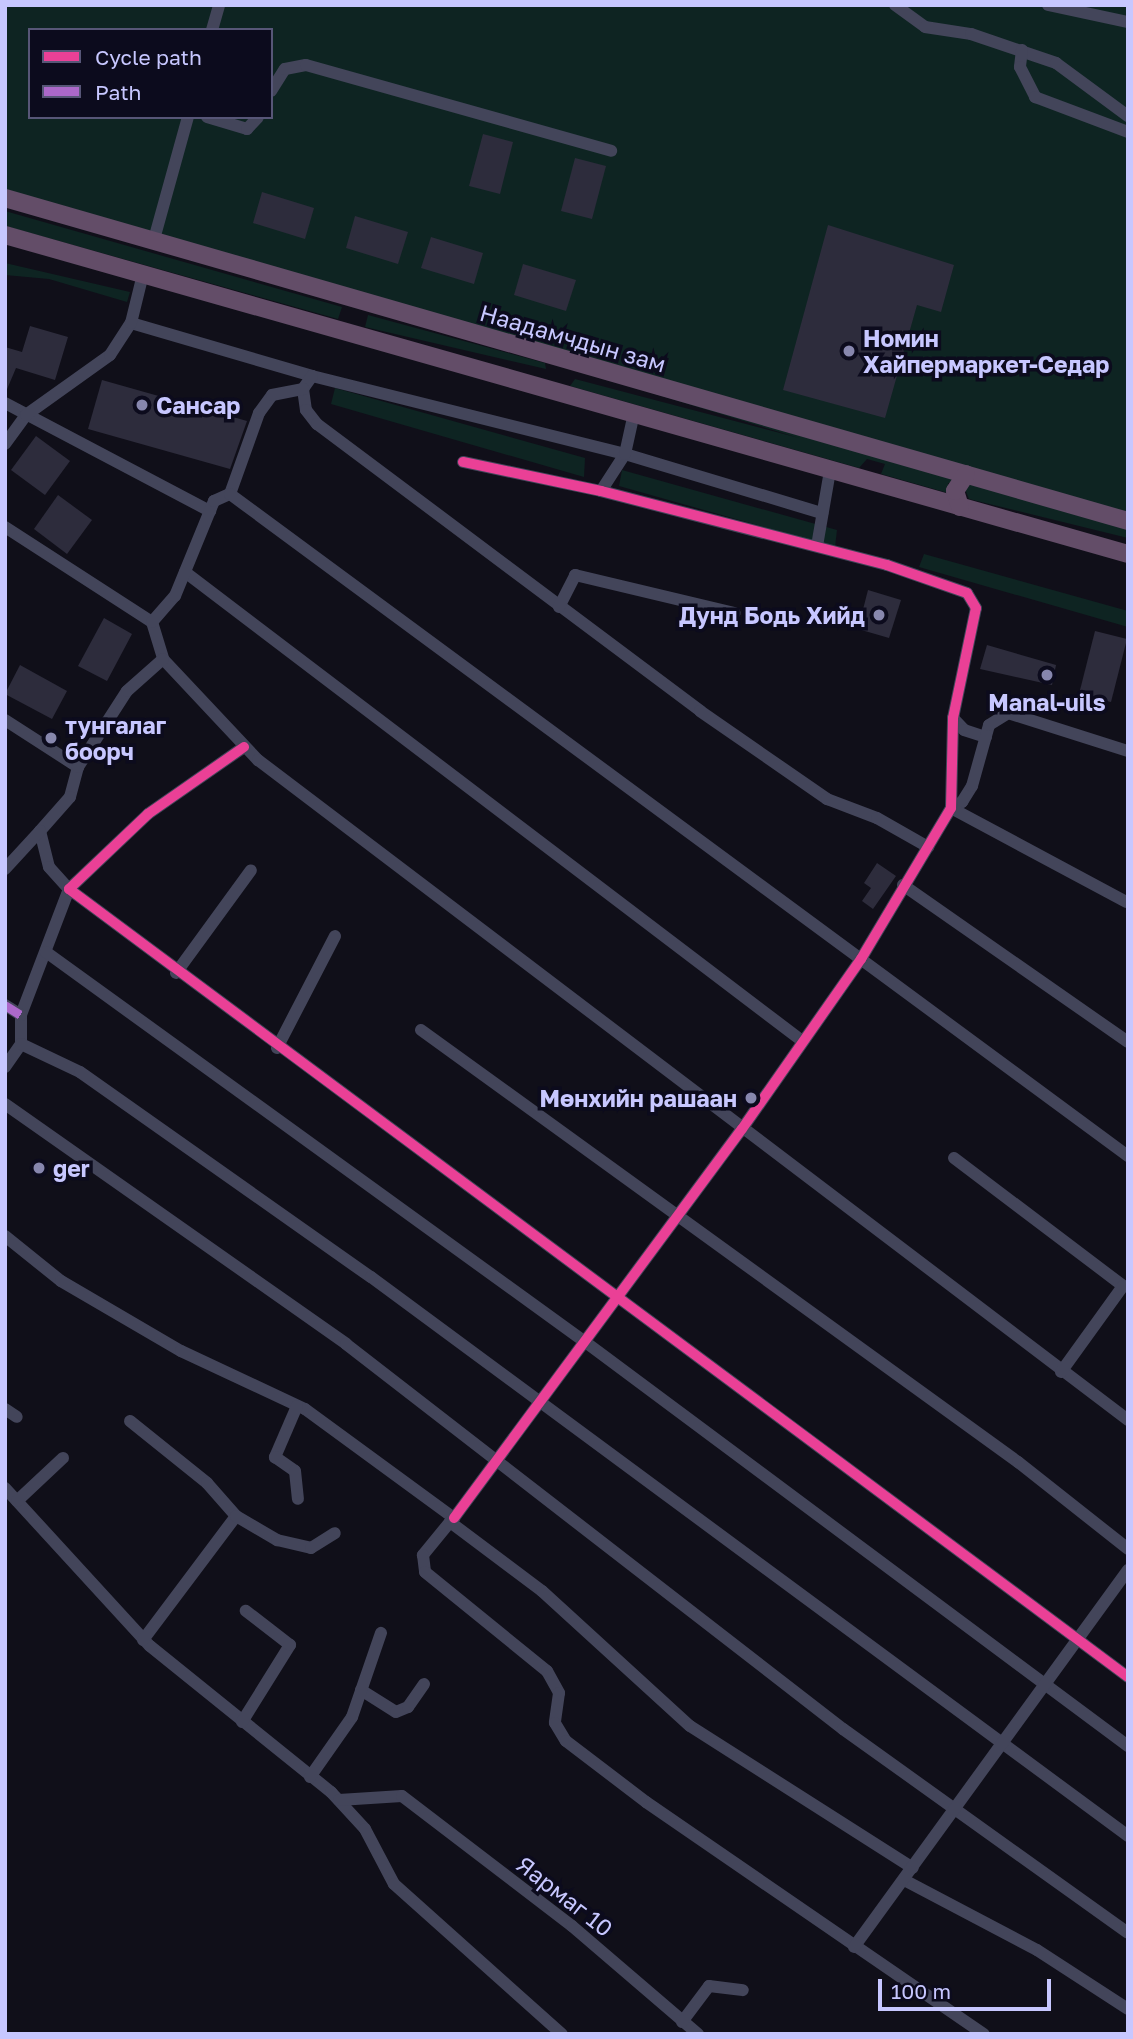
<!DOCTYPE html>
<meta charset="utf-8">
<style>
body{margin:0}
#map{position:relative;width:1133px;height:2039px;overflow:hidden;background:#100f19;font-family:"Golos Text",sans-serif}
div>[style]{position:absolute}
[style*='--x']{left:calc(var(--x)*1px);top:calc(var(--y)*1px);width:calc(var(--w)*1px);rotate:calc(var(--a)*1deg)}
.green>*{inset:0;background:#0e2422}
.building>*{inset:0;background:#2d2c3c}
.minor>*{height:12px;margin:-6px;padding:0 6px;transform-origin:6px;border-radius:6px;background:#43455a}
.highway>*{height:18px;margin:-9px;padding:0 9px;transform-origin:9px;border-radius:9px;background:#634d68}
.quiet>*{height:9px;margin-top:-4.5px;transform-origin:0;background:repeating-linear-gradient(90deg,#ac68c9 0 18px,transparent 0 27px)}
.cycleway>*{height:10px;margin:-5px;padding:0 5px;transform-origin:5px;border-radius:5px;background:#ea4096}
.dots>*{width:19px;height:19px;translate:-50% -50%;box-sizing:border-box;border:4px solid #0c0b1d;border-radius:50%}
span{translate:-50% -50%;white-space:nowrap;text-align:center;line-height:1.15;-webkit-text-stroke:7px #0c0b1d;paint-order:stroke}
.street-label{font-size:23px;color:#c7c7ff}
.poi-label{font-size:23px;color:#c7c7ff;font-weight:700}
.left{translate:0 -50%;text-align:left}
.right{translate:-100% -50%;text-align:right}
.frame{position:absolute;inset:0;border:7px solid #c7c7ff;pointer-events:none}
.legend{position:absolute;left:28px;top:28px;width:245px;height:91px;box-sizing:border-box;background:#0c0b1d;border:2px solid #575677;margin:0;padding:9px 12px;list-style:none;font-size:21px;color:#c7c7ff}
.legend li{display:flex;align-items:center;gap:14px;height:35px}
.legend b{width:35px;border:2px solid #575677}
.scale{position:absolute;left:878px;top:1979px;width:173px;height:32px;box-sizing:border-box;border:4px solid #c7c7ff;border-top:0;padding-left:9px;font-size:21px;line-height:24px;white-space:nowrap;color:#c7c7ff;-webkit-text-stroke:5px #0c0b1d;paint-order:stroke}
</style>
<div id="map">
<div class="green">
<i style="clip-path:polygon(evenodd,5px 5px,1128px 5px,1128px 538px,969px 499px,965px 489px,948px 483px,948px 493px,881px 474px,885px 464px,867px 459px,859px 468px,570px 386px,575px 379px,799px 438px,5px 195px,5px 5px,30px 30px,271px 30px,271px 117px,30px 117px,30px 30px)"></i>
<i style="clip-path:polygon(5px 211px,342px 307px,338px 319px,5px 226px)"></i>
<i style="clip-path:polygon(5px 263px,130px 292px,127px 302px,49px 279px,5px 275px)"></i>
<i style="clip-path:polygon(368px 315px,545px 363px,546px 369px,365px 327px)"></i>
<i style="clip-path:polygon(335px 388px,585px 458px,584px 477px,331px 404px)"></i>
<i style="clip-path:polygon(622px 470px,837px 530px,835px 547px,619px 486px)"></i>
<i style="clip-path:polygon(924px 554px,1128px 611px,1128px 627px,919px 567px)"></i>
</div>
<div class="building">
<i style="clip-path:polygon(483px 134px,513px 142px,500px 194px,469px 186px)"></i>
<i style="clip-path:polygon(575px 158px,606px 166px,592px 219px,561px 211px)"></i>
<i style="clip-path:polygon(262px 192px,314px 208px,305px 239px,253px 223px)"></i>
<i style="clip-path:polygon(355px 216px,408px 232px,398px 264px,346px 248px)"></i>
<i style="clip-path:polygon(828px 225px,954px 265px,941px 312px,917px 305px,885px 418px,783px 390px)"></i>
<i style="clip-path:polygon(431px 237px,483px 253px,474px 284px,421px 268px)"></i>
<i style="clip-path:polygon(523px 264px,576px 280px,566px 311px,514px 295px)"></i>
<i style="clip-path:polygon(30px 326px,68px 337px,55px 380px,16px 368px,5px 394px,5px 347px,22px 352px)"></i>
<i style="clip-path:polygon(102px 380px,247px 421px,230px 469px,88px 429px)"></i>
<i style="clip-path:polygon(36px 436px,70px 461px,45px 495px,11px 470px)"></i>
<i style="clip-path:polygon(58px 495px,92px 520px,67px 554px,34px 529px)"></i>
<i style="clip-path:polygon(868px 590px,901px 600px,889px 638px,858px 629px)"></i>
<i style="clip-path:polygon(104px 618px,132px 634px,107px 681px,78px 666px)"></i>
<i style="clip-path:polygon(1095px 631px,1127px 639px,1111px 702px,1079px 694px)"></i>
<i style="clip-path:polygon(987px 645px,1056px 665px,1052px 685px,980px 669px)"></i>
<i style="clip-path:polygon(20px 665px,67px 691px,52px 719px,5px 694px)"></i>
<i style="clip-path:polygon(877px 863px,896px 876px,873px 909px,862px 901px,871px 888px,864px 883px)"></i>
</div>
<div class="minor">
<i style="--x:895;--y:5;--w:37;--a:36"></i>
<i style="--x:925;--y:27;--w:47;--a:8.7"></i>
<i style="--x:971;--y:34;--w:90;--a:18.8"></i>
<i style="--x:1056;--y:63;--w:89;--a:36.4"></i>
<i style="--x:1048;--y:5;--w:82;--a:12"></i>
<i style="--x:212;--y:30;--w:26;--a:-74"></i>
<i style="--x:1022;--y:50;--w:17;--a:97"></i>
<i style="--x:1020;--y:67;--w:34;--a:63"></i>
<i style="--x:1035;--y:97;--w:99;--a:20.6"></i>
<i style="--x:271;--y:91;--w:26;--a:-58"></i>
<i style="--x:285;--y:69;--w:21;--a:-11"></i>
<i style="--x:306;--y:65;--w:317;--a:15.7"></i>
<i style="--x:207;--y:117;--w:42;--a:16.7"></i>
<i style="--x:247;--y:129;--w:16;--a:-47"></i>
<i style="--x:153;--y:243;--w:131;--a:-74.5"></i>
<i style="--x:131;--y:323;--w:189;--a:16.3"></i>
<i style="--x:312;--y:376;--w:323;--a:14"></i>
<i style="--x:625;--y:454;--w:206;--a:16.7"></i>
<i style="--x:312;--y:376;--w:16;--a:125"></i>
<i style="--x:303;--y:389;--w:21;--a:82"></i>
<i style="--x:306;--y:410;--w:18;--a:52"></i>
<i style="--x:317;--y:424;--w:479;--a:36.8"></i>
<i style="--x:700;--y:711;--w:155;--a:34.7"></i>
<i style="--x:827;--y:799;--w:53;--a:20.8"></i>
<i style="--x:877;--y:818;--w:59;--a:29.6"></i>
<i style="--x:5;--y:403;--w:232;--a:27.8"></i>
<i style="--x:5;--y:444;--w:36;--a:-54"></i>
<i style="--x:26;--y:415;--w:103;--a:-35.5"></i>
<i style="--x:110;--y:355;--w:38;--a:-57"></i>
<i style="--x:131;--y:323;--w:50;--a:-76.2"></i>
<i style="--x:601;--y:491;--w:44;--a:-57"></i>
<i style="--x:625;--y:454;--w:42;--a:-77.6"></i>
<i style="--x:230;--y:494;--w:86;--a:-70.3"></i>
<i style="--x:259;--y:413;--w:22;--a:-54"></i>
<i style="--x:272;--y:395;--w:32;--a:-11"></i>
<i style="--x:5;--y:527;--w:175;--a:32.9"></i>
<i style="--x:152;--y:622;--w:39;--a:73"></i>
<i style="--x:163;--y:659;--w:139;--a:46.8"></i>
<i style="--x:258;--y:760;--w:1092;--a:37.18"></i>
<i style="--x:817;--y:546;--w:76;--a:-80.2"></i>
<i style="--x:185;--y:572;--w:774;--a:37.23"></i>
<i style="--x:559;--y:607;--w:36;--a:-63"></i>
<i style="--x:575;--y:575;--w:164;--a:13.4"></i>
<i style="--x:152;--y:622;--w:35;--a:-49"></i>
<i style="--x:175;--y:596;--w:103;--a:-67.7"></i>
<i style="--x:214;--y:501;--w:17;--a:-24"></i>
<i style="--x:230;--y:494;--w:1116;--a:36.4"></i>
<i style="--x:953;--y:718;--w:16;--a:47"></i>
<i style="--x:964;--y:730;--w:23;--a:18"></i>
<i style="--x:5;--y:720;--w:87;--a:32.8"></i>
<i style="--x:78;--y:767;--w:31;--a:105"></i>
<i style="--x:70;--y:797;--w:45;--a:131.4"></i>
<i style="--x:40;--y:831;--w:37;--a:76"></i>
<i style="--x:49;--y:867;--w:30;--a:48"></i>
<i style="--x:69;--y:889;--w:135;--a:110.9"></i>
<i style="--x:21;--y:1015;--w:29;--a:90"></i>
<i style="--x:21;--y:1044;--w:28;--a:125"></i>
<i style="--x:244;--y:747;--w:117;--a:145.1"></i>
<i style="--x:148;--y:814;--w:109;--a:136.5"></i>
<i style="--x:69;--y:889;--w:1320;--a:36.65"></i>
<i style="--x:78;--y:767;--w:90;--a:-57.2"></i>
<i style="--x:127;--y:691;--w:48;--a:-41.6"></i>
<i style="--x:951;--y:808;--w:13;--a:-29"></i>
<i style="--x:962;--y:802;--w:19;--a:-58"></i>
<i style="--x:972;--y:786;--w:63;--a:-74.4"></i>
<i style="--x:989;--y:725;--w:22;--a:-32"></i>
<i style="--x:1008;--y:713;--w:126;--a:17.6"></i>
<i style="--x:951;--y:808;--w:199;--a:28.2"></i>
<i style="--x:5;--y:869;--w:52;--a:-47.4"></i>
<i style="--x:903;--y:885;--w:274;--a:34.9"></i>
<i style="--x:46;--y:952;--w:669;--a:35.88"></i>
<i style="--x:588;--y:1344;--w:673;--a:36.67"></i>
<i style="--x:176;--y:973;--w:127;--a:-53.9"></i>
<i style="--x:5;--y:1005;--w:19;--a:32"></i>
<i style="--x:421;--y:1030;--w:737;--a:35.89"></i>
<i style="--x:1018;--y:1462;--w:140;--a:38.3"></i>
<i style="--x:21;--y:1044;--w:65;--a:25.4"></i>
<i style="--x:80;--y:1072;--w:356;--a:35.2"></i>
<i style="--x:371;--y:1277;--w:941;--a:36.44"></i>
<i style="--x:277;--y:1048;--w:126;--a:-62.6"></i>
<i style="--x:5;--y:1104;--w:417;--a:35.1"></i>
<i style="--x:346;--y:1344;--w:629;--a:37.76"></i>
<i style="--x:843;--y:1729;--w:350;--a:35.6"></i>
<i style="--x:954;--y:1158;--w:212;--a:37.1"></i>
<i style="--x:1123;--y:1286;--w:106;--a:125.8"></i>
<i style="--x:5;--y:1236;--w:72;--a:38.8"></i>
<i style="--x:61;--y:1281;--w:139;--a:30.3"></i>
<i style="--x:181;--y:1351;--w:137;--a:25.1"></i>
<i style="--x:305;--y:1409;--w:185;--a:36.2"></i>
<i style="--x:454;--y:1518;--w:6;--a:135"></i>
<i style="--x:450;--y:1522;--w:115;--a:36.9"></i>
<i style="--x:542;--y:1591;--w:200;--a:42.4"></i>
<i style="--x:690;--y:1726;--w:264;--a:32.5"></i>
<i style="--x:297;--y:1406;--w:56;--a:113.3"></i>
<i style="--x:275;--y:1457;--w:24;--a:35"></i>
<i style="--x:295;--y:1471;--w:28;--a:84"></i>
<i style="--x:5;--y:1409;--w:14;--a:34"></i>
<i style="--x:130;--y:1421;--w:99;--a:38.8"></i>
<i style="--x:207;--y:1483;--w:44;--a:48.7"></i>
<i style="--x:5;--y:1488;--w:214;--a:47.5"></i>
<i style="--x:150;--y:1646;--w:233;--a:38.9"></i>
<i style="--x:331;--y:1792;--w:50;--a:47.4"></i>
<i style="--x:365;--y:1829;--w:62;--a:62.2"></i>
<i style="--x:394;--y:1884;--w:225;--a:41.8"></i>
<i style="--x:17;--y:1501;--w:63;--a:-43.1"></i>
<i style="--x:454;--y:1518;--w:484;--a:-53.5"></i>
<i style="--x:742;--y:1129;--w:208;--a:-55"></i>
<i style="--x:861;--y:959;--w:176;--a:-59.2"></i>
<i style="--x:951;--y:808;--w:90;--a:-88.7"></i>
<i style="--x:953;--y:718;--w:112;--a:-78.2"></i>
<i style="--x:976;--y:608;--w:17;--a:-121"></i>
<i style="--x:967;--y:593;--w:85;--a:-160.7"></i>
<i style="--x:887;--y:565;--w:295;--a:-165.5"></i>
<i style="--x:601;--y:491;--w:141;--a:-168.1"></i>
<i style="--x:450;--y:1522;--w:43;--a:129.3"></i>
<i style="--x:423;--y:1555;--w:17;--a:83"></i>
<i style="--x:425;--y:1572;--w:157;--a:39.1"></i>
<i style="--x:547;--y:1671;--w:25;--a:61"></i>
<i style="--x:559;--y:1693;--w:30;--a:98"></i>
<i style="--x:555;--y:1723;--w:21;--a:59"></i>
<i style="--x:566;--y:1741;--w:101;--a:37.3"></i>
<i style="--x:646;--y:1802;--w:410;--a:34.5"></i>
<i style="--x:143;--y:1640;--w:155;--a:-53.1"></i>
<i style="--x:236;--y:1516;--w:48;--a:30.3"></i>
<i style="--x:277;--y:1540;--w:35;--a:13"></i>
<i style="--x:311;--y:1548;--w:28;--a:-32"></i>
<i style="--x:361;--y:1690;--w:41;--a:32.2"></i>
<i style="--x:396;--y:1712;--w:13;--a:-23"></i>
<i style="--x:408;--y:1707;--w:28;--a:-55"></i>
<i style="--x:242;--y:1722;--w:91;--a:-58.1"></i>
<i style="--x:290;--y:1645;--w:56;--a:-142.3"></i>
<i style="--x:310;--y:1777;--w:73;--a:-55"></i>
<i style="--x:352;--y:1717;--w:89;--a:-71"></i>
<i style="--x:339;--y:1800;--w:63;--a:-3.6"></i>
<i style="--x:402;--y:1796;--w:214;--a:37.4"></i>
<i style="--x:572;--y:1926;--w:166;--a:40.6"></i>
<i style="--x:906;--y:1881;--w:148;--a:27.8"></i>
<i style="--x:1037;--y:1950;--w:108;--a:33"></i>
<i style="--x:854;--y:1947;--w:466;--a:-54"></i>
<i style="--x:682;--y:2022;--w:45;--a:-53.1"></i>
<i style="--x:709;--y:1986;--w:34;--a:7"></i>
</div>
<div class="highway">
<i style="--x:5;--y:198;--w:1169;--a:16.05"></i>
<i style="--x:5;--y:235;--w:1167;--a:15.86"></i>
<i style="--x:960;--y:507;--w:17;--a:-107"></i>
<i style="--x:955;--y:491;--w:20;--a:-57"></i>
</div>
<div class="quiet">
<i style="--x:5;--y:1005;--w:19;--a:32"></i>
</div>
<div class="cycleway">
<i style="--x:244;--y:747;--w:117;--a:145.1"></i>
<i style="--x:148;--y:814;--w:109;--a:136.5"></i>
<i style="--x:69;--y:889;--w:1320;--a:36.65"></i>
<i style="--x:454;--y:1518;--w:484;--a:-53.5"></i>
<i style="--x:742;--y:1129;--w:208;--a:-55"></i>
<i style="--x:861;--y:959;--w:176;--a:-59.2"></i>
<i style="--x:951;--y:808;--w:90;--a:-88.7"></i>
<i style="--x:953;--y:718;--w:112;--a:-78.2"></i>
<i style="--x:976;--y:608;--w:17;--a:-121"></i>
<i style="--x:967;--y:593;--w:85;--a:-160.7"></i>
<i style="--x:887;--y:565;--w:295;--a:-165.5"></i>
<i style="--x:601;--y:491;--w:141;--a:-168.1"></i>
</div>
<div class="dots">
<i style="left:849px;top:351px;background:#8787ae"></i>
<i style="left:142px;top:405px;background:#8787ae"></i>
<i style="left:879px;top:615px;background:#8787ae"></i>
<i style="left:1047px;top:675px;background:#8787ae"></i>
<i style="left:51px;top:738px;background:#8787ae"></i>
<i style="left:751px;top:1098px;background:#8787ae"></i>
<i style="left:39px;top:1168px;background:#8787ae"></i>
</div>
<div class="street-label">
<span style="left:573px;top:338px;rotate:16deg">Наадамчдын зам</span>
<span style="left:565px;top:1896px;rotate:38deg">Яармаг 10</span>
</div>
<div class="poi-label">
<span class="left" style="left:863px;top:351px">Номин<br>Хайпермаркет-Седар</span>
<span class="left" style="left:156px;top:405px">Сансар</span>
<span class="right" style="left:865px;top:615px">Дунд Бодь Хийд</span>
<span style="left:1047px;top:702px">Manal-uils</span>
<span class="left" style="left:65px;top:738px">тунгалаг<br>боорч</span>
<span class="right" style="left:737px;top:1098px">Мөнхийн рашаан</span>
<span class="left" style="left:53px;top:1168px">ger</span>
</div>
<div class="frame"></div>
<ul class="legend">
<li><b style="height:9px;background:#ea4096"></b>Cycle path</li>
<li><b style="height:9px;background:#ac68c9"></b>Path</li>
</ul>
<div class="scale">100 m</div>
</div>
